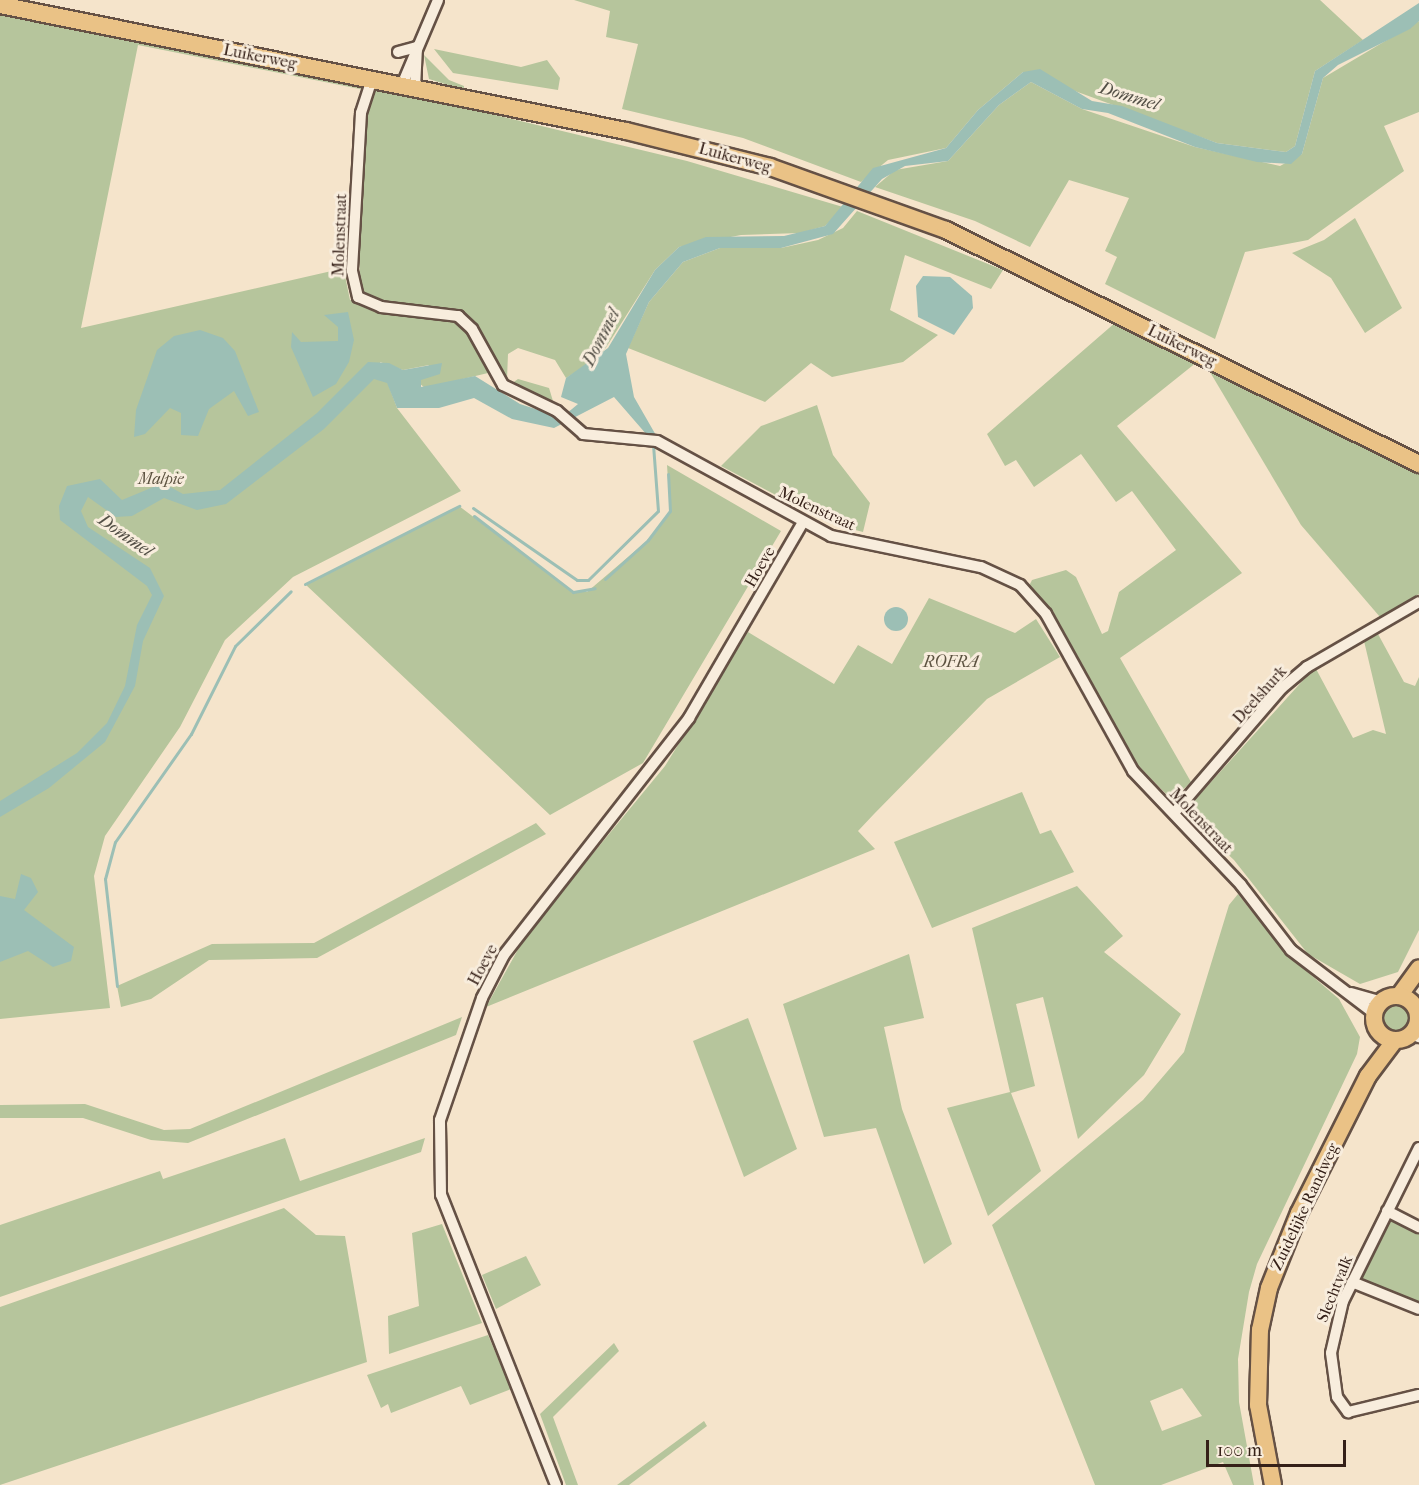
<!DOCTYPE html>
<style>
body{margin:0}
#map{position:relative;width:1419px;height:1485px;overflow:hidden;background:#f5e4cb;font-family:"IM FELL French Canon",serif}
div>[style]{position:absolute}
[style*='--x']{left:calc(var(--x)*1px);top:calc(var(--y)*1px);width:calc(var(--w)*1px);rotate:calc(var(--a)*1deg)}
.green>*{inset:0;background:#b6c59c}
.round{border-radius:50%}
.water>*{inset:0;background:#9cbfb5}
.stream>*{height:3px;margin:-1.5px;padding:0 1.5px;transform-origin:1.5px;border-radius:1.5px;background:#9cbfb5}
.roads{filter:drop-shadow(2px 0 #655145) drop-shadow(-2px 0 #655145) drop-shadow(0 2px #655145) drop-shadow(0 -2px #655145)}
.street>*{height:10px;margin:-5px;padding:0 5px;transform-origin:5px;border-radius:5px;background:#f8eddd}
.primary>*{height:16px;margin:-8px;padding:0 8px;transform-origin:8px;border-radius:8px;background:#eac286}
.primary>.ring{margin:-8px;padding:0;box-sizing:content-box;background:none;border:16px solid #eac286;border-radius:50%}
span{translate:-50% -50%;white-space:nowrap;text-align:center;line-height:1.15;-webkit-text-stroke:6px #f8eddd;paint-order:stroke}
.street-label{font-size:16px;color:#352018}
.park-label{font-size:16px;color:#5c5240;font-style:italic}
.water-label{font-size:18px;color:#545047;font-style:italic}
.scale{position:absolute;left:1206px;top:1440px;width:140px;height:27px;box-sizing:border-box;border:3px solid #352018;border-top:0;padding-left:8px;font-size:18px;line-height:21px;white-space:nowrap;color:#352018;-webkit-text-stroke:4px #f8eddd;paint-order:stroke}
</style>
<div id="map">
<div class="green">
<i style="clip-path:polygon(574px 0,1320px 0,1363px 40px,1315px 71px,1295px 146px,1286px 152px,1217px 143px,1023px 72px,978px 110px,946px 148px,888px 160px,861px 182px,743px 138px,622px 109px,638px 44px,606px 37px,610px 11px)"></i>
<i style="clip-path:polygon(0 9px,366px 85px,365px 90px,138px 45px,81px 328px,336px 270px,345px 276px,350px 300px,460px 321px,488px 373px,425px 388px,419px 383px,429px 365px,403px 370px,380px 362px,397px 408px,461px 491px,293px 577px,225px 640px,180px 727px,105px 836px,94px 876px,110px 1008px,0 1019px)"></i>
<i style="clip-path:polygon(1419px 21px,1419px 112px,1384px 126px,1404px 171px,1308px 240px,1245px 252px,1215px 339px,1105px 284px,1117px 257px,1105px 251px,1129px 198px,1069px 180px,1030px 247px,975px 221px,875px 187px,895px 170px,948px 161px,999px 105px,1031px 82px,1082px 109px,1195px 147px,1280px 166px,1302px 154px,1323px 78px)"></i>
<i style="clip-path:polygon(434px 49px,521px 67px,547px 60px,560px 78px,558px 90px,453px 73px)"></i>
<i style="clip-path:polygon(424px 55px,449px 80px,464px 86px,464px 90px,429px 79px)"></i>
<i style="clip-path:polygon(374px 86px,687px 161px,843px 207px,825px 226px,800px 233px,741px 235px,679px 247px,655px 270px,600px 357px,566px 378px,555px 360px,518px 348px,508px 354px,507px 379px,501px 380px,465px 317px,448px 309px,383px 305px,360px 293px,359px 195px,365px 112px)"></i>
<i style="clip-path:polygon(857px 211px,1003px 270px,991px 289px,905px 255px,890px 310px,938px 335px,903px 362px,832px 377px,811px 363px,765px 402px,628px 348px,649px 302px,683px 262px,720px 248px,781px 248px,818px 240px,843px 228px)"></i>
<i style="clip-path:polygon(1355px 218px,1402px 308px,1365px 333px,1331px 278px,1292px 253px,1324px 240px)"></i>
<i style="clip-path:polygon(1116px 322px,1197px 362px,1117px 426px,1242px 573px,1120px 658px,1191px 782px,1172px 800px,1123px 750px,1028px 588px,1032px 580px,1066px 570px,1076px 577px,1102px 634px,1108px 631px,1119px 592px,1176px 550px,1132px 491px,1116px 502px,1081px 454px,1034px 487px,1016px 460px,1005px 466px,987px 434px)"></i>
<i style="clip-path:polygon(1207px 367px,1419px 472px,1419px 594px,1380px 617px,1301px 525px)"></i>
<i style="clip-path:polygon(518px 379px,549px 388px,553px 401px,511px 384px)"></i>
<i style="clip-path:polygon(817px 405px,833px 455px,870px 503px,863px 532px,829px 523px,721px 466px,761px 426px)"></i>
<i style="clip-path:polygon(667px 465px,781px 531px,643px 763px,550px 815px,305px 584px,459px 506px,573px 592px,587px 592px,648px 540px,670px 511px)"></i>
<i style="clip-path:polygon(929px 598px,1015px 633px,1036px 619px,1060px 657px,987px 699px,874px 814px,858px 831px,875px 849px,486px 1007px,526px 935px,665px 766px,748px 632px,834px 684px,858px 645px,892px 664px)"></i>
<i style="clip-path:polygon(1378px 634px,1404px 682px,1415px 686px,1419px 677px,1419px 930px,1398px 972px,1360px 984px,1308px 954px,1234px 860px,1183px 813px,1315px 667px,1353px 738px,1373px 730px,1386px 734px,1364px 641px)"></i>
<i style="clip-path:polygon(1022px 792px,1040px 834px,1051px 830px,1074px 872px,932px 928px,894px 842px)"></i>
<i style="clip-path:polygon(536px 823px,546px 834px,317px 958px,209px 960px,151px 999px,121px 1007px,117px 986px,212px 944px,314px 943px)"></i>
<i style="clip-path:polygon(1077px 886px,1123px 936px,1104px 952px,1181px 1014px,1144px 1075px,1078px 1139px,1043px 997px,1016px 1004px,1035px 1086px,1011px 1093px,1041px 1171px,988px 1216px,947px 1108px,1010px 1092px,972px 928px)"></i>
<i style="clip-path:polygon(evenodd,1238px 894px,1283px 951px,1339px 999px,1360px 1037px,1357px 1054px,1257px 1264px,1249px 1292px,1238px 1359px,1239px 1402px,1254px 1485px,1233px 1485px,1223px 1462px,1161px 1485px,1095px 1485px,992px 1225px,1143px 1100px,1184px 1052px,1229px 905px,1238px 894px,1182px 1388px,1202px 1416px,1162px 1431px,1150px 1401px,1182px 1388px)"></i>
<i style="clip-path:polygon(909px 954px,924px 1018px,884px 1027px,902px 1109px,952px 1244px,924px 1264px,876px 1128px,824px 1137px,783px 1004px)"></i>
<i class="round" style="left:1384px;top:1005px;width:26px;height:26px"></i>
<i style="clip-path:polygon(462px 1017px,456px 1035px,188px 1143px,151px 1140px,83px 1118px,0 1118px,0 1105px,85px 1104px,164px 1130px,190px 1129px)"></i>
<i style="clip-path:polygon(748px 1018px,797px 1149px,744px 1177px,693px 1041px)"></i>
<i style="clip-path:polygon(285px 1138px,300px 1181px,425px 1138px,421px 1152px,0 1297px,0 1225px,160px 1171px,163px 1179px)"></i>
<i style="clip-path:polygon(284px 1208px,316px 1235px,345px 1236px,367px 1362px,0 1485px,0 1307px)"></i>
<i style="clip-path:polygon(1390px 1219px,1419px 1232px,1419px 1302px,1360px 1279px)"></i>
<i style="clip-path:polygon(442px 1224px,482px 1323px,389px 1354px,388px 1316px,419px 1306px,412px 1233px)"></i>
<i style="clip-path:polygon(526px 1256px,541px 1285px,496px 1309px,482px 1275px)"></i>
<i style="clip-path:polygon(488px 1335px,511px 1389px,470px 1405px,461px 1386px,391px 1413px,388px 1404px,381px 1408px,367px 1375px)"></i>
<i style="clip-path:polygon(614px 1343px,619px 1351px,553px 1417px,578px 1485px,566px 1485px,540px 1414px)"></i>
<i style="clip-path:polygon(704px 1421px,707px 1426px,629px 1485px,617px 1485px)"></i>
</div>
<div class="water">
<i style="clip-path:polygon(1419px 3px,1419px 21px,1410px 29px,1338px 65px,1323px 78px,1302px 154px,1291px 164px,1257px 162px,1195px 147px,1108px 113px,1082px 109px,1031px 82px,999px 105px,948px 161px,905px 166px,882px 179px,833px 234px,781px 248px,720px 248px,683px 262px,649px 302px,626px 354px,634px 397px,657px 437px,647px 435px,614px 397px,554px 428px,512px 419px,474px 398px,439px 408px,397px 408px,387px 383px,374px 379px,324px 429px,226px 504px,197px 510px,164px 498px,132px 516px,116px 517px,88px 497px,81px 511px,88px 527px,150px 568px,164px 596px,143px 641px,135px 686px,105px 742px,49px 788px,0 817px,0 801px,77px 753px,107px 723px,125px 686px,137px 625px,152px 595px,147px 586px,60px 520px,59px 506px,67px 486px,100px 479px,122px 500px,163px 483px,183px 494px,220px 490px,317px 413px,368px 362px,389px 363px,403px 370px,442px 363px,440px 374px,421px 380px,421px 387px,475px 376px,520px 404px,557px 416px,566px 414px,578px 404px,561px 397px,566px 378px,608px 348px,655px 270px,679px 247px,706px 237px,784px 236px,825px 226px,873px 168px,946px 148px,978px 110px,1023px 72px,1040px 69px,1092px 101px,1122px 106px,1217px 143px,1286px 152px,1295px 146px,1315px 71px)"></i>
<i style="clip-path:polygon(923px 276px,950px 277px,972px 296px,973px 308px,954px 335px,918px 317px,916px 286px)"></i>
<i style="clip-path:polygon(348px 312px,354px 340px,349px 362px,336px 384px,313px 397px,291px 347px,292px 332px,301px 342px,338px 341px,338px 327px,324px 315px)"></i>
<i style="clip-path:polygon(200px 330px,223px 338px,235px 351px,259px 412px,248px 416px,234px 391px,209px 409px,198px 436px,181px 435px,181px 413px,170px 408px,145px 434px,134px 437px,136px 410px,157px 350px,174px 336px)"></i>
<i class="round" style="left:884px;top:607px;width:24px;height:24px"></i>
<i style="clip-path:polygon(21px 874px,31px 878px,38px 892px,24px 910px,74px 947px,71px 961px,53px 967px,28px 951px,0 962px,0 896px,15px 899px)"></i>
</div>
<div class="stream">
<i style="--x:473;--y:508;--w:126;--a:34.7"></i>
<i style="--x:577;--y:580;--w:11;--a:0"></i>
<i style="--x:588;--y:580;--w:98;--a:-44.6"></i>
<i style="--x:658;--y:511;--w:67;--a:-94.3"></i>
<i style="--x:474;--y:516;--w:125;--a:37.5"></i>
<i style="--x:573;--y:592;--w:22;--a:-10"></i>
<i style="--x:605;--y:579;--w:58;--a:-42.2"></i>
<i style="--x:648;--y:540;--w:36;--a:-53"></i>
<i style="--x:670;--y:511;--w:37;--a:-93"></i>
<i style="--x:305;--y:584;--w:173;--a:-26.9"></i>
<i style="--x:117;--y:986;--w:108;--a:-96.4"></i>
<i style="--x:105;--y:879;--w:38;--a:-75"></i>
<i style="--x:115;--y:842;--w:132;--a:-54.9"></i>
<i style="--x:191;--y:734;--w:98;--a:-63.4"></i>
<i style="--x:235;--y:646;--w:78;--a:-44.5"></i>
</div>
<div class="roads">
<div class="street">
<i style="--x:398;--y:52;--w:20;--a:-15"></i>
<i style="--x:372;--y:79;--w:36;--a:108"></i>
<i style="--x:361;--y:113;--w:158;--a:93.3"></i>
<i style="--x:352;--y:271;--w:27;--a:77"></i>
<i style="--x:358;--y:297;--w:25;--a:23"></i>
<i style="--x:381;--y:307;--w:78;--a:6.7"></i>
<i style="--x:458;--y:316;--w:19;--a:43"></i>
<i style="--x:472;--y:329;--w:64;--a:61"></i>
<i style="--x:503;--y:385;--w:60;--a:25.7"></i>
<i style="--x:557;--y:411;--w:35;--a:41"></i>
<i style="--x:583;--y:434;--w:74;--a:5.4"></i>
<i style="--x:657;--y:441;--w:198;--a:28.6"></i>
<i style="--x:831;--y:536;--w:153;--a:11.7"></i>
<i style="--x:981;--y:567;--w:43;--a:24.8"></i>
<i style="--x:1020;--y:585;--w:39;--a:48"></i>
<i style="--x:1046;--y:614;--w:179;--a:61"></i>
<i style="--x:1133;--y:771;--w:157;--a:46.5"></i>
<i style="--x:1241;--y:885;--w:82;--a:52.4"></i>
<i style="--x:1291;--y:950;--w:106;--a:37.3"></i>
<i style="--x:402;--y:85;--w:92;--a:-67"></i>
<i style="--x:415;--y:88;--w:41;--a:-87.2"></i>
<i style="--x:1174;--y:813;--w:165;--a:-49.2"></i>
<i style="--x:1282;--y:688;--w:33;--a:-40"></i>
<i style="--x:1307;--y:667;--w:129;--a:-30.1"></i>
<i style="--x:1351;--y:993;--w:32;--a:16"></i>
<i style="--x:1418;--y:1023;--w:1;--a:45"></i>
<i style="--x:1411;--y:1034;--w:9;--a:21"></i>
<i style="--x:1419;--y:1148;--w:171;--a:116.4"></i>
<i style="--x:1343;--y:1301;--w:53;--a:103"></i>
<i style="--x:1331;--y:1353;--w:44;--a:82.2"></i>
<i style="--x:1337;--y:1397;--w:19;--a:54"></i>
<i style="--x:1348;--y:1412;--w:73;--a:-13.5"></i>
<i style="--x:1387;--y:1211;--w:36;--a:27"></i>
<i style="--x:1352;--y:1282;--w:72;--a:21.9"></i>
<i style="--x:556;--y:1485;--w:312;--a:-111.6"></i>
<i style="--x:441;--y:1195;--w:75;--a:-90.8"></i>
<i style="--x:440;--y:1120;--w:129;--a:-71"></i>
<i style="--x:482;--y:998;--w:48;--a:-62.9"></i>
<i style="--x:504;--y:955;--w:301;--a:-52"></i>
<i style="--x:689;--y:718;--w:227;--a:-59.8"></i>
</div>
<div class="primary">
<i style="--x:0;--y:5;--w:639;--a:11.38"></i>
<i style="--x:626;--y:131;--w:148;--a:14"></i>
<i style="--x:770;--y:167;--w:187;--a:19.7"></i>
<i style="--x:946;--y:230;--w:528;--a:26.32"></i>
<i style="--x:1399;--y:996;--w:34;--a:-54"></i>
<i class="ring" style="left:1374px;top:996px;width:28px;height:28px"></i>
<i style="--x:1273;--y:1485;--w:81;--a:-100.6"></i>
<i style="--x:1258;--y:1405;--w:75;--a:-88.5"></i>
<i style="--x:1260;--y:1330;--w:43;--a:-77.9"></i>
<i style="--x:1269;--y:1288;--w:81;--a:-68.2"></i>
<i style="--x:1299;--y:1213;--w:153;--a:-63.3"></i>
<i style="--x:1368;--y:1076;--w:45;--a:-53.1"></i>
</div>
</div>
<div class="street-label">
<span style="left:260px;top:57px;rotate:11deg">Luikerweg</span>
<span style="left:735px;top:158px;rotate:15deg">Luikerweg</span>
<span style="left:340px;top:235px;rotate:-88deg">Molenstraat</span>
<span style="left:1182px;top:346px;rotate:26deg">Luikerweg</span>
<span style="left:817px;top:509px;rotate:25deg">Molenstraat</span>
<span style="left:760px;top:567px;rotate:-60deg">Hoeve</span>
<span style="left:1260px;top:695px;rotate:-48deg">Deelshurk</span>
<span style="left:1201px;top:821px;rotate:46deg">Molenstraat</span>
<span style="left:483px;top:965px;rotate:-62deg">Hoeve</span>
<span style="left:1305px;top:1207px;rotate:-65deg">Zuidelijke Randweg</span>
<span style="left:1335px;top:1289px;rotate:-68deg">Slechtvalk</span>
</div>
<div class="park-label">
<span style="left:161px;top:479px">Malpie</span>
<span style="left:951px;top:662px">ROFRA</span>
</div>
<div class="water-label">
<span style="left:1129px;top:97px;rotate:17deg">Dommel</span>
<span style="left:602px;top:338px;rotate:-63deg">Dommel</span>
<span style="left:125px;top:536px;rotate:35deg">Dommel</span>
</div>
<div class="scale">100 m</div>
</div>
